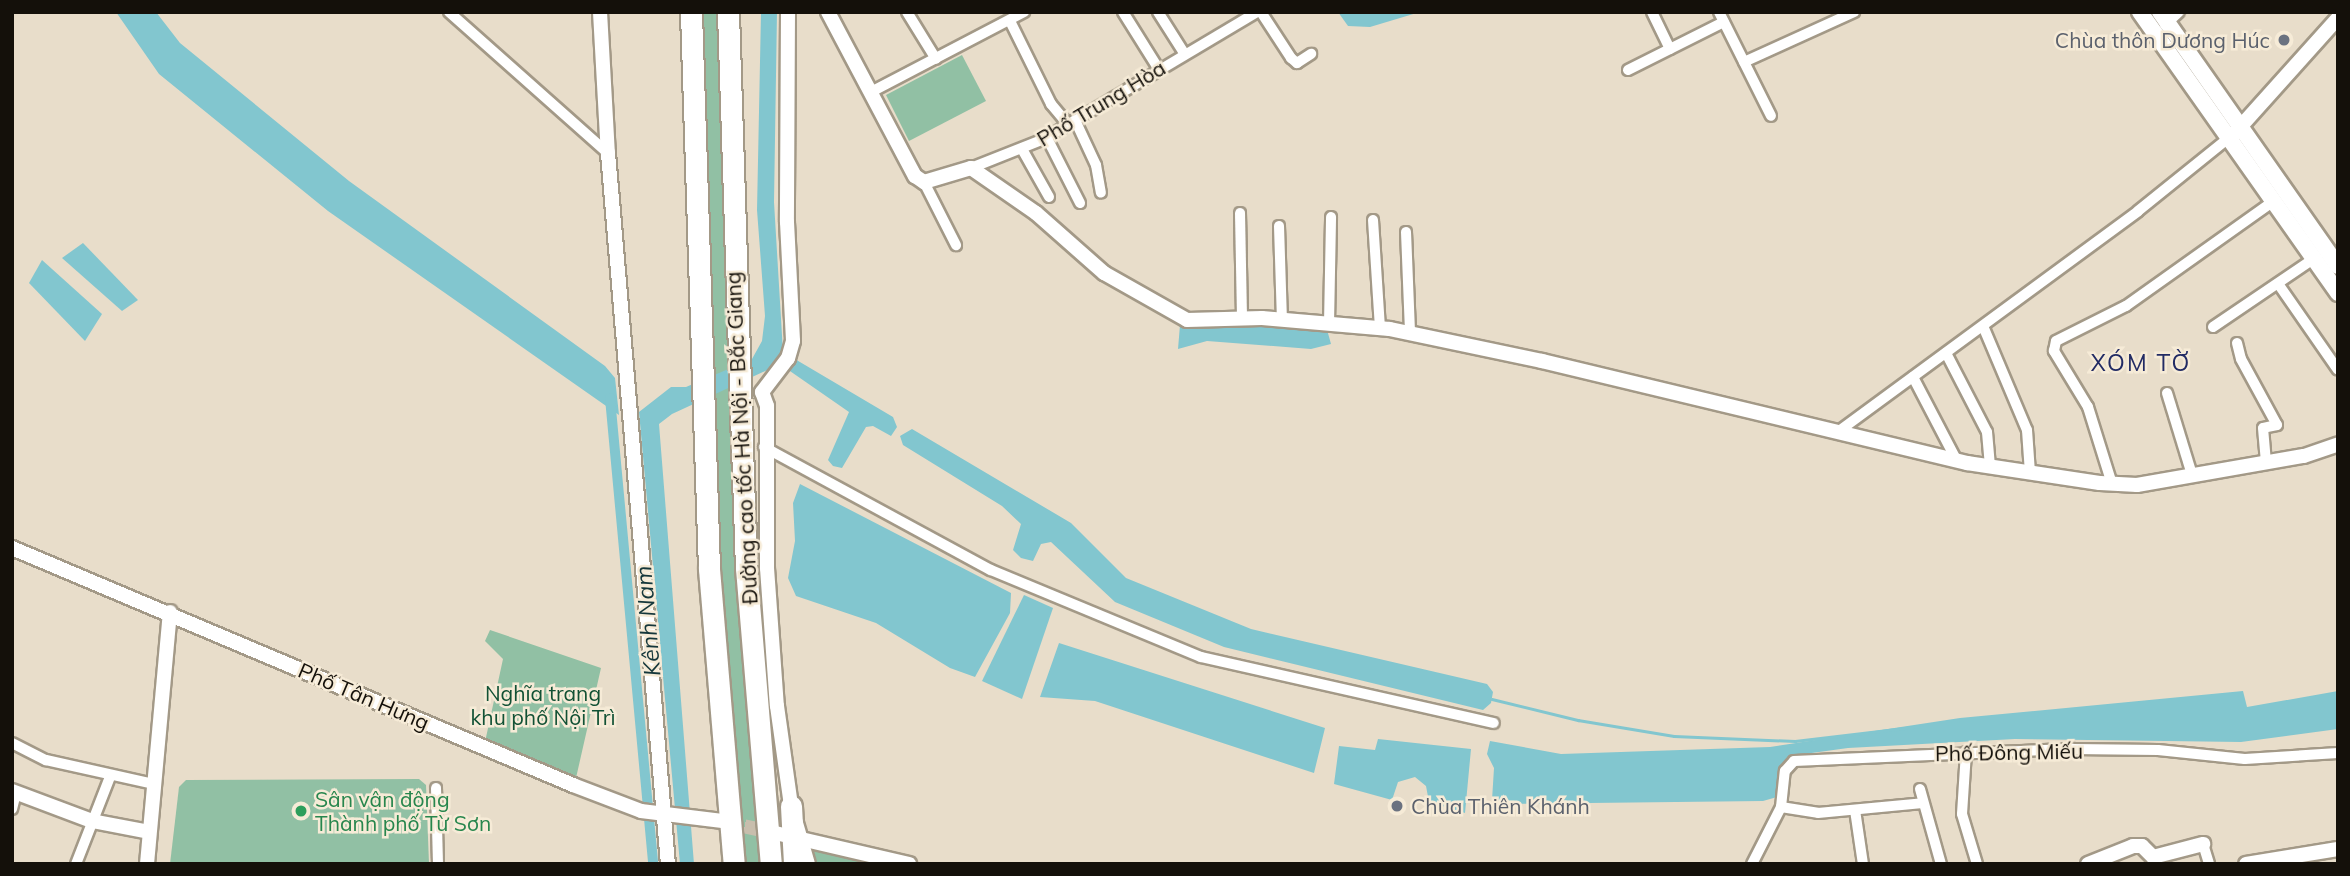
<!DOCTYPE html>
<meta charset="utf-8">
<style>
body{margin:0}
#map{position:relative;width:2350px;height:876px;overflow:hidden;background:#e8ddca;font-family:Mulish,sans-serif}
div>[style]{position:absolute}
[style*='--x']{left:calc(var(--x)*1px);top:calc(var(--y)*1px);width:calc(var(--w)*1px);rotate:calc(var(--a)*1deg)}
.green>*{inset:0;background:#91c0a4}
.water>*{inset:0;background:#82c6cf}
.stream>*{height:2.5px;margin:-1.25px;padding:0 1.25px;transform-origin:1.25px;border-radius:1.25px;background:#82c6cf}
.canal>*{height:10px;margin:-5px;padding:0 5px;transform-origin:5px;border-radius:5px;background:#82c6cf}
.tertiary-tunnel>*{height:14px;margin-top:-7px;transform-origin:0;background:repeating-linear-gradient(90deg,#c8bead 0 14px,transparent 0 21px)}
.roads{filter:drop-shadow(2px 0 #a39987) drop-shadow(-2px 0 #a39987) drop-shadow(0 2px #a39987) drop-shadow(0 -2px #a39987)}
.minor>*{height:10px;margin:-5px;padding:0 5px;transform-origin:5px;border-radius:5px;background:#fff}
.tertiary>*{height:14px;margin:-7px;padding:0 7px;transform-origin:7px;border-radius:7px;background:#fff}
.secondary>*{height:16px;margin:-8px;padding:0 8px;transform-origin:8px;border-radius:8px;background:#fff}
.motorway>*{height:21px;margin:-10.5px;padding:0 10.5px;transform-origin:10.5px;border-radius:10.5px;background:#fff}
.dots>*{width:19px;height:19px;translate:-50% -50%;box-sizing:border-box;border:4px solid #f6ebd7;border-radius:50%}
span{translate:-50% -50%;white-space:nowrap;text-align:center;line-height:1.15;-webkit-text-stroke:5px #f6ebd7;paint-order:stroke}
.worship-label{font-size:21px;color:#5b616d}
.right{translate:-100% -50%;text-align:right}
.left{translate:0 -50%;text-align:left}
.street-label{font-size:21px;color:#14100a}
.park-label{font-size:21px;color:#115134}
.leisure-label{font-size:21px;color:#27864d}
.neighbourhood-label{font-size:23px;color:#222b64;letter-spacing:2px}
.water-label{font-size:23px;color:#15373b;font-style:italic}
.frame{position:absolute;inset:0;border:14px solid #14100a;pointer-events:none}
</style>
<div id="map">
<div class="green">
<i style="clip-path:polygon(701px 12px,717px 12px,733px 506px,759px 864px,743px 864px,723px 617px)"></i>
<i style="clip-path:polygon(962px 55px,986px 101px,909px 141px,886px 95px)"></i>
<i style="clip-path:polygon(490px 630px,601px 668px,576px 778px,485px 742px,503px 659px,485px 641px)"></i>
<i style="clip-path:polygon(419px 779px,426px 785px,429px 864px,170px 864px,179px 787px,186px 780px)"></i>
<i style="clip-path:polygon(794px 845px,874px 864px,797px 864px)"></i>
</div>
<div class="water">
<i style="clip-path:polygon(116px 12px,156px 12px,180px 43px,349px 181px,605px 366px,615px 378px,619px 415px,328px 211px,159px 74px)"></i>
<i style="clip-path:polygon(761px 12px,777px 12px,774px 202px,783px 352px,893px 417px,897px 427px,891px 436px,873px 426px,866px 427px,842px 468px,833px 466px,828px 460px,849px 412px,787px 369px,774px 367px,672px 414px,659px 424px,694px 864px,680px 864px,639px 412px,671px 387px,686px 387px,752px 359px,762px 341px,765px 316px,757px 210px)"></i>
<i style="clip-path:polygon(1338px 12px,1420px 12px,1370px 27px,1348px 26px)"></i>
<i style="clip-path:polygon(83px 243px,138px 300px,122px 311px,62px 258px)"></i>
<i style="clip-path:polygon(42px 260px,102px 314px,85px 341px,29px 283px)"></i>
<i style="clip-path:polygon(1180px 325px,1326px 326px,1331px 344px,1311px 349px,1207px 341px,1178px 349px)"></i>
<i style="clip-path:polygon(912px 429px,1071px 523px,1126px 578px,1251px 629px,1487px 684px,1493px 692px,1491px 703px,1483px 710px,1224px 647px,1115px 602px,1051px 542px,1041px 544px,1033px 561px,1021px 558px,1013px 550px,1021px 524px,1002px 506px,903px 445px,900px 436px)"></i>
<i style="clip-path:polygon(800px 484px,1011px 593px,1010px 613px,975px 677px,950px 668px,876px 623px,796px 596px,788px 578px,795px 541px,793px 503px)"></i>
<i style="clip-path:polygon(1024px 595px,1053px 608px,1022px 699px,982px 681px)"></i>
<i style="clip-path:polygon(1059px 643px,1325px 728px,1314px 773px,1095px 701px,1040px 697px)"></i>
<i style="clip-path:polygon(2243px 691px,2247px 707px,2338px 691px,2338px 729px,2241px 742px,2015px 739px,1848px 748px,1797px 755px,1777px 797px,1763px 801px,1498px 804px,1492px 800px,1494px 768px,1487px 754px,1490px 741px,1561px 754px,1770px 747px,1960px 718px)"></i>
<i style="clip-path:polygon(1378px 739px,1471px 749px,1465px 813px,1429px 802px,1426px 786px,1415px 777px,1398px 782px,1392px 800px,1334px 784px,1339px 746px,1375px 750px)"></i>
</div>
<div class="stream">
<i style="--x:1492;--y:699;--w:89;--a:13.7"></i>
<i style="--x:1578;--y:720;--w:97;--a:9.5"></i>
<i style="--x:1674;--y:736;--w:121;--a:2.4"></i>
<i style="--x:1795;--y:741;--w:127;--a:-6.8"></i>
</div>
<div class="canal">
<i style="--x:610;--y:398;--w:468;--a:84.7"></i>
</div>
<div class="tertiary-tunnel">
<i style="--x:724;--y:822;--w:48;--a:12"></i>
</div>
<div class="roads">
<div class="minor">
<i style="--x:449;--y:12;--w:213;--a:41.6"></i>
<i style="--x:907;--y:12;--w:55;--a:58.3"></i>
<i style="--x:1123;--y:12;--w:66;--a:58"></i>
<i style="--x:1158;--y:12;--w:49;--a:57.6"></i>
<i style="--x:1261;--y:12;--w:55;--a:56.9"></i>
<i style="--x:1291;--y:58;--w:8;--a:40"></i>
<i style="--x:1297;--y:63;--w:17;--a:-33"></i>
<i style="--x:1652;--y:12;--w:41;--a:64.1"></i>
<i style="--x:1719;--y:12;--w:116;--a:63.4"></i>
<i style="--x:1010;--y:21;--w:93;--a:63.7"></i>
<i style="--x:1051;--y:104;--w:26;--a:50"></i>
<i style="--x:2165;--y:25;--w:19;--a:-43"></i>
<i style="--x:1744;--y:62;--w:121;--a:-24.4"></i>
<i style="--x:1628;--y:70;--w:107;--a:-26.6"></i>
<i style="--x:871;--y:92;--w:173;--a:-27.6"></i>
<i style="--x:1075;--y:120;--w:50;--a:65"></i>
<i style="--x:1096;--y:165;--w:28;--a:80"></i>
<i style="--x:1047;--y:138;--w:73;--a:63.1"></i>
<i style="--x:1022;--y:149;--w:55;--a:60.6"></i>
<i style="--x:971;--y:168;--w:79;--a:-21.7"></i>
<i style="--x:1044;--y:139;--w:248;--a:-30.8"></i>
<i style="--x:924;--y:182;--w:71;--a:63.1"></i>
<i style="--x:1240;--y:213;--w:106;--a:88.9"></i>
<i style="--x:1373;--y:220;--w:108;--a:86.3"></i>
<i style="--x:1279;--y:226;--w:94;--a:88.2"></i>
<i style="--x:1406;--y:232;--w:101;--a:87.7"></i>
<i style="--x:2279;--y:285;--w:103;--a:55.2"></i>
<i style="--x:1329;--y:324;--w:107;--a:-88.9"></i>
<i style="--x:1983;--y:326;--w:113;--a:67.1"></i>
<i style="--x:2027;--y:430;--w:43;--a:86"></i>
<i style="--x:2213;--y:327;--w:120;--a:-34.1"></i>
<i style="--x:2237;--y:343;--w:16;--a:76"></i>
<i style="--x:2241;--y:359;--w:75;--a:61.4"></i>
<i style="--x:2277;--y:425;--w:14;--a:168"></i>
<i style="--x:2263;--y:428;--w:34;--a:85"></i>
<i style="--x:1946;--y:353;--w:89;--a:62.6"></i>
<i style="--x:1987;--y:432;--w:34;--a:85"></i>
<i style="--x:1913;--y:377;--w:95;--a:62.4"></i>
<i style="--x:2167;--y:393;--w:86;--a:73"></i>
<i style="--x:1839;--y:431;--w:371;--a:-36.3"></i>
<i style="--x:2138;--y:211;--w:113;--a:-38.9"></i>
<i style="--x:764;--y:447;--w:258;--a:28.5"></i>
<i style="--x:991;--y:570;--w:227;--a:22.5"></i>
<i style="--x:1201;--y:657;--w:300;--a:12.7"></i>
<i style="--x:2112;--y:484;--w:81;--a:-107.3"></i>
<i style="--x:2088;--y:407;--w:66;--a:-121.3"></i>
<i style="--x:2054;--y:351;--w:10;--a:-79"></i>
<i style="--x:2056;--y:341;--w:78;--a:-26.6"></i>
<i style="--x:2126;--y:306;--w:178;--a:-35.4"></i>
<i style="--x:12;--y:743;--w:38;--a:27"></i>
<i style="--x:46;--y:760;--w:111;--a:12.5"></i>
<i style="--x:1966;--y:752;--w:62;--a:93.7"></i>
<i style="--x:1962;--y:814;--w:52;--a:73.3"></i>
<i style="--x:436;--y:788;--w:76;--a:88.5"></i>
<i style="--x:1920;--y:789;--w:78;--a:74.4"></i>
<i style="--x:1781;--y:807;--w:37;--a:9"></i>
<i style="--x:1818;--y:813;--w:105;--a:-5.4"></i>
<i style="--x:12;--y:809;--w:16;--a:-76"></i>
<i style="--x:1855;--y:810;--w:55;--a:81.6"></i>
<i style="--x:2203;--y:844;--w:21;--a:73"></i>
<i style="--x:76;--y:864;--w:93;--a:-68.7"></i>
<i style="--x:1752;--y:864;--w:64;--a:-63"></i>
<i style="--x:1781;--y:807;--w:36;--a:-84"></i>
<i style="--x:1785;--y:771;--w:13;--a:-48"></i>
<i style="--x:1794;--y:761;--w:279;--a:-2.5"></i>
<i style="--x:2073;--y:749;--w:85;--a:0.7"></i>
<i style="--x:2158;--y:750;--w:87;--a:5.9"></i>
<i style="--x:2245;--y:759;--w:93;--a:-3.7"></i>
</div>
<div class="tertiary">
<i style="--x:600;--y:12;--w:141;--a:86.8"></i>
<i style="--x:608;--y:153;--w:714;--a:85.18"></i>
<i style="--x:788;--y:12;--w:210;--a:90.3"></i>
<i style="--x:787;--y:222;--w:119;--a:87.1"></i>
<i style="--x:793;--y:341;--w:18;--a:106"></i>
<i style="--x:788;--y:358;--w:43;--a:127.4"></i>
<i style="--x:762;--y:392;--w:15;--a:70"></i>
<i style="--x:767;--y:406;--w:162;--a:90"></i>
<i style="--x:767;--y:568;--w:138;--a:85.9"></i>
<i style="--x:777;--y:706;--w:101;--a:82"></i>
<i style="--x:791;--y:806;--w:60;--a:73.7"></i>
<i style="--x:828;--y:12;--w:186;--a:62.1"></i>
<i style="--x:915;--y:176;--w:11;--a:34"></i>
<i style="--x:924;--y:182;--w:49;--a:-16.6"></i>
<i style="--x:971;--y:168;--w:79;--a:34.7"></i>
<i style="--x:1036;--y:213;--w:91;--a:41.4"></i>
<i style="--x:1104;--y:273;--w:95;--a:29.5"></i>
<i style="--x:1187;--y:320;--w:75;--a:-1.5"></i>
<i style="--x:1262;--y:318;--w:128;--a:4.9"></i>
<i style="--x:1390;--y:329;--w:155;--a:11.9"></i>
<i style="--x:1542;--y:361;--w:437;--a:13.5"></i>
<i style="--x:1967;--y:463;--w:134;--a:8.6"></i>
<i style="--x:2100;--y:483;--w:37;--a:3"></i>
<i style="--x:2137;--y:485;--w:169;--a:-9.9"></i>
<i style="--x:2304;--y:456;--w:36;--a:-19"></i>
<i style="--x:2233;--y:135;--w:157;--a:-48.1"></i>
<i style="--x:12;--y:548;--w:609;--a:22.9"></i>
<i style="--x:573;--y:785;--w:73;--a:20.9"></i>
<i style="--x:641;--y:811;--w:82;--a:7"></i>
<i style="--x:12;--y:791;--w:85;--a:20.6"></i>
<i style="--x:92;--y:821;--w:58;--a:10.9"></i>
<i style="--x:771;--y:832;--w:142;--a:13.1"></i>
<i style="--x:147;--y:864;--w:253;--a:-84.8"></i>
<i style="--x:2088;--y:864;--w:48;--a:-21.8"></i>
<i style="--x:2133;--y:846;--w:9;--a:0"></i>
<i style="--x:2142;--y:846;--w:16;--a:45"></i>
<i style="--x:2153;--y:857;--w:52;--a:-14.6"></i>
<i style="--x:2246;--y:864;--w:93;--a:-9.3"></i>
</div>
<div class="secondary">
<i style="--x:2140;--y:12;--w:344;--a:54.8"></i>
<i style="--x:2160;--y:12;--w:310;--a:55"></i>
</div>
<div class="motorway">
<i style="--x:691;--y:12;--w:557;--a:88.15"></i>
<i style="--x:709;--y:569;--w:296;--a:85.2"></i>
<i style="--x:728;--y:12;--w:556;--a:88.15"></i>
<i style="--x:746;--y:568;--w:297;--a:85.2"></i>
<i style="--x:791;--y:806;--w:58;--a:87"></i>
</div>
</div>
<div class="dots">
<i style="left:2284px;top:40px;background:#6b7280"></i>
<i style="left:1397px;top:806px;background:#6b7280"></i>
<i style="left:301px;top:811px;background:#2e9e5b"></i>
</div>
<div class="worship-label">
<span class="right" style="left:2270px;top:40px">Chùa thôn Dương Húc</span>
<span class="left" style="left:1411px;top:806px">Chùa Thiên Khánh</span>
</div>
<div class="street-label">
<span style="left:1101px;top:103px;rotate:-31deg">Phố Trung Hòa</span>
<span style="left:741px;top:438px;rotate:-93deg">Đường cao tốc Hà Nội - Bắc Giang</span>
<span style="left:364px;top:696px;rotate:23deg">Phố Tân Hưng</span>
<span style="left:2009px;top:752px;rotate:-1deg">Phố Đông Miếu</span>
</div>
<div class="park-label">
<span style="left:543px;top:705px">Nghĩa trang<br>khu phố Nội Trì</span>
</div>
<div class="leisure-label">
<span class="left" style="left:315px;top:811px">Sân vận động<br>Thành phố Từ Sơn</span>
</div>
<div class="neighbourhood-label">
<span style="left:2141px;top:363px">XÓM TỜ</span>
</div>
<div class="water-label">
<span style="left:648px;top:621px;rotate:-95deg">Kênh Nam</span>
</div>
<div class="frame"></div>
</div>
